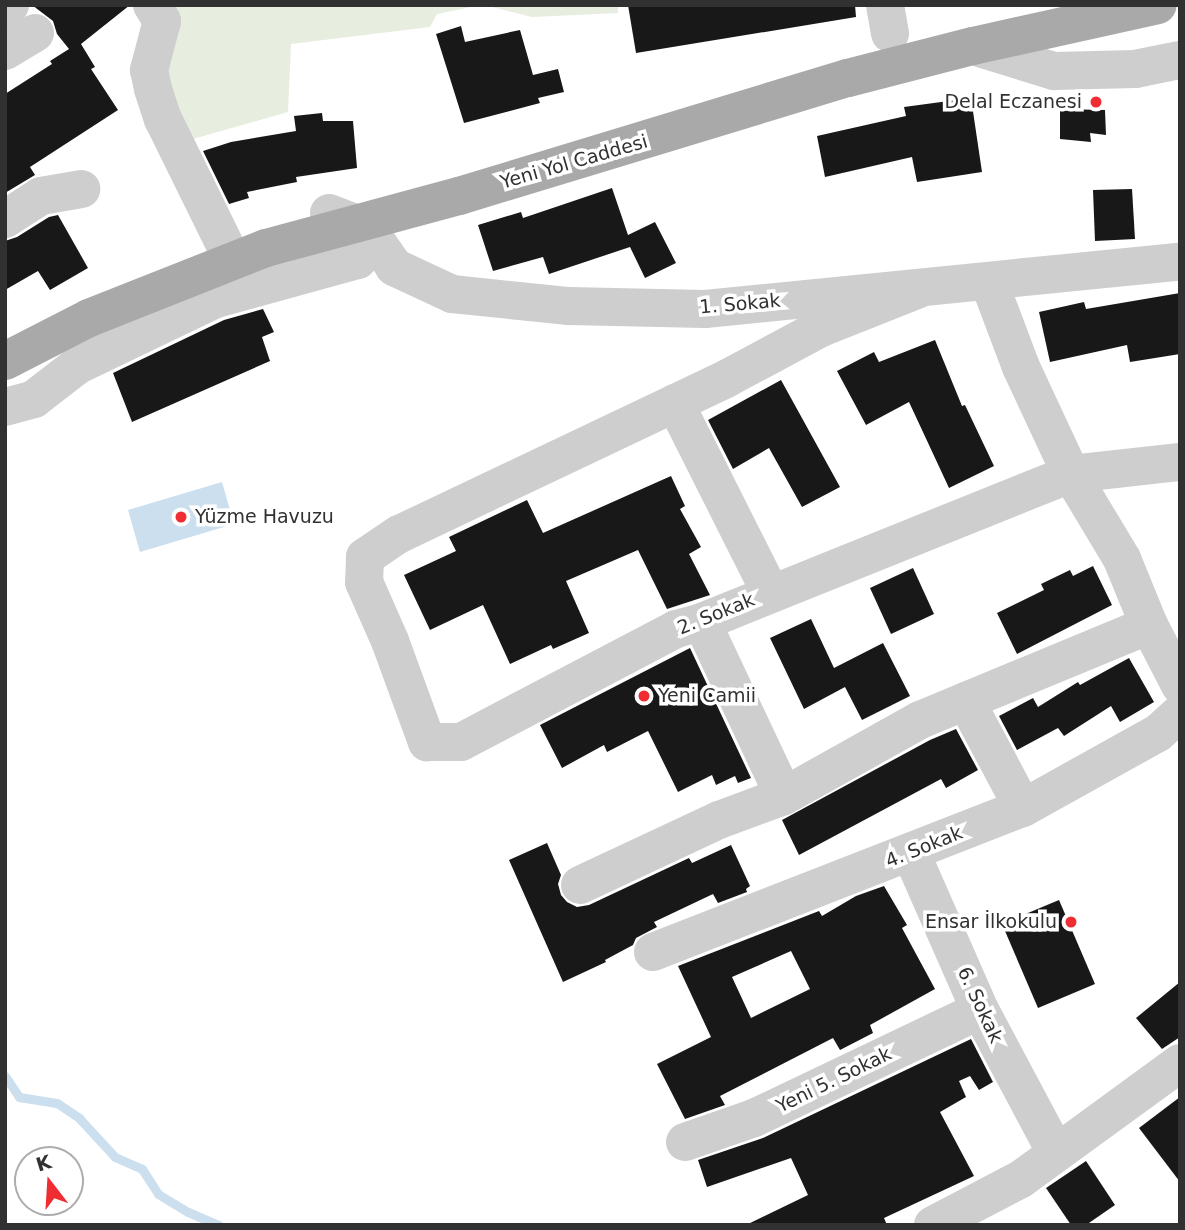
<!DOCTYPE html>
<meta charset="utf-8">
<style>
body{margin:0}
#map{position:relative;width:1185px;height:1230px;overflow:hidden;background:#fff;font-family:"DejaVu Sans",sans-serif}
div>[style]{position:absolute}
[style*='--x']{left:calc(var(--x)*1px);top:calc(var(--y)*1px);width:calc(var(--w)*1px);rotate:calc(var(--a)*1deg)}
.green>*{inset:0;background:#e7eedf}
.water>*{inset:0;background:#cbdfef}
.stream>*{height:9px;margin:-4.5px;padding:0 4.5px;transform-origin:4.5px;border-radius:4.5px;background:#cbdfef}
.building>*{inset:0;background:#181818}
.minor>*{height:38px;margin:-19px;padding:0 19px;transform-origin:19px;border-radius:19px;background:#cecece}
.major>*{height:38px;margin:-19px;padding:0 19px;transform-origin:19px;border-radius:19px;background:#a9a9a9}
.dots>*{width:19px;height:19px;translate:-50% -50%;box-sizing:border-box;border:4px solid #fff;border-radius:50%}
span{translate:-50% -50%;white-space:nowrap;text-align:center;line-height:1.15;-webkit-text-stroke:7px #fff;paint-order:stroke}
.poi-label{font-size:19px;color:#313131}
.right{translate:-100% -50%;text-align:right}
.left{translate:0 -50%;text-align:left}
.street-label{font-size:19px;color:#313131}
.frame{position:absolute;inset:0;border:7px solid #313131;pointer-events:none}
.north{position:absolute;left:14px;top:1146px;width:70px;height:70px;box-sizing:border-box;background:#fff;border:2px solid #adadad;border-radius:50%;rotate:343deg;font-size:19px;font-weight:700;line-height:28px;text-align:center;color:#313131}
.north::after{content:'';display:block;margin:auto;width:24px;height:32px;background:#ef2d32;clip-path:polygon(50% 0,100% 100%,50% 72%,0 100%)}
</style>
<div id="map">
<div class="green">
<i style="clip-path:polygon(163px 5px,481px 5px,437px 14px,430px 27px,291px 44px,288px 112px,186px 141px,163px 96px)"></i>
<i style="clip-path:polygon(484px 5px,618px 5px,618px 13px,532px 17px)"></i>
</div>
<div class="water">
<i style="clip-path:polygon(222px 482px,234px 524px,140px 552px,128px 510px)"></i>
</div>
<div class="stream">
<i style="--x:5;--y:1076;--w:25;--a:56"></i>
<i style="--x:19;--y:1097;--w:38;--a:9"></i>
<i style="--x:57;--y:1103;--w:27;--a:34"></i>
<i style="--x:79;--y:1118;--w:53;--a:47.3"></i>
<i style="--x:115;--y:1157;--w:30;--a:24"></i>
<i style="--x:142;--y:1169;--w:30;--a:57"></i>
<i style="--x:158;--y:1194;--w:35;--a:31"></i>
<i style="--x:188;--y:1212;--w:34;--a:23"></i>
</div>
<div class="building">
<i style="clip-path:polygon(32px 5px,130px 5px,81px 44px,95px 67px,91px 69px,118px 110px,30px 167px,35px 175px,5px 193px,5px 94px,52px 64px,50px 61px,69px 49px,57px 34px,53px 21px)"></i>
<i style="clip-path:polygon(628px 5px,855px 5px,856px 17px,636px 53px)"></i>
<i style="clip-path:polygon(461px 26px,465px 42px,520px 30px,533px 75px,558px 69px,564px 92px,538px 98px,540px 103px,464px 123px,436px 34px)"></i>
<i style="clip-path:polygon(971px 98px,982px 172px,917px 182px,912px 157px,825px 177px,817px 136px,906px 116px,904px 107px)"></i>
<i style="clip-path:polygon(1060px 109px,1105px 110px,1106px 135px,1090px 133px,1091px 142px,1060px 139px)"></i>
<i style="clip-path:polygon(322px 113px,323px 121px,353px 121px,357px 168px,296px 177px,297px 182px,247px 192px,249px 198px,229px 204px,203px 151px,231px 142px,296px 131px,294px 116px)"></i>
<i style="clip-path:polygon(612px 188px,628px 235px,655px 222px,676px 263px,645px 278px,630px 247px,549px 274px,543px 257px,493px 271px,478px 225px,521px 212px,523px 218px)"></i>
<i style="clip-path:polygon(1132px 189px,1135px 239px,1095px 241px,1093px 190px)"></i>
<i style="clip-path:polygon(58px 215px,88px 268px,50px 290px,38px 271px,5px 290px,5px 241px,17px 237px,49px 217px)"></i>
<i style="clip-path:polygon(1180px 293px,1180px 354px,1130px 362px,1127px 345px,1050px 362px,1039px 312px,1084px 302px,1086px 309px)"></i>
<i style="clip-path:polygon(263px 309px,274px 332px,262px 337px,270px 361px,132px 422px,113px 373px,224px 320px)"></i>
<i style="clip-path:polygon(935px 340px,962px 406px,965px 405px,994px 466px,949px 488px,909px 402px,866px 425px,837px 371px,874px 352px,879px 362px)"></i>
<i style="clip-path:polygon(781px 380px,840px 487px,802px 507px,769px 448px,733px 469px,708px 420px)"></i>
<i style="clip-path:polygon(671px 476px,685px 506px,680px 509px,701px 547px,689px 554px,710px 595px,667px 609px,638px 550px,566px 581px,589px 633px,553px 649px,551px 645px,510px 664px,483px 605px,430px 630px,404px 575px,456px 551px,449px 537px,527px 500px,543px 533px)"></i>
<i style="clip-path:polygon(1093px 566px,1112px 605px,1017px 654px,997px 613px,1044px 590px,1041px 584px,1070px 570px,1073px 576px)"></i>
<i style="clip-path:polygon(913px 568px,934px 614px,891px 634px,870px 588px)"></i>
<i style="clip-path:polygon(811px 619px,834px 668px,883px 643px,910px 696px,862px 720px,845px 687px,804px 709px,770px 638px)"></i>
<i style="clip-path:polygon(690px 648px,751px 778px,738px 783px,735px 776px,716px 785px,712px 775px,678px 792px,648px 731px,607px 752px,604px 745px,562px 768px,540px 725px)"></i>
<i style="clip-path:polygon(1129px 658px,1154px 702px,1120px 722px,1111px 706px,1064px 736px,1058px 728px,1017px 750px,999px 716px,1033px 698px,1038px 707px,1078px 682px,1080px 685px)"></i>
<i style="clip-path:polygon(956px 729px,978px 770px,946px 788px,941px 779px,799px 855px,782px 820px,930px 740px)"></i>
<i style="clip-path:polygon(547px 843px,561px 875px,558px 884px,561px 895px,567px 902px,577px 907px,589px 905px,689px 858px,692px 863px,731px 845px,750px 886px,746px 889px,747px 892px,718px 903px,713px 894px,654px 922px,657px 927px,636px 938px,633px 945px,605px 960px,606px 962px,563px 982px,509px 860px)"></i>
<i style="clip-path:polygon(evenodd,884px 886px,907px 925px,902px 928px,935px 989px,870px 1025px,873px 1033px,840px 1050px,833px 1038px,720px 1096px,725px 1105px,685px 1119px,657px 1064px,711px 1037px,678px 966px,819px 911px,822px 916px,856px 896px,884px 886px,791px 951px,810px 989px,751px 1018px,732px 977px,791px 951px)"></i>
<i style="clip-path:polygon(1059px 900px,1095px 984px,1038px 1008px,1002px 924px)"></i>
<i style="clip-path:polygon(1180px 982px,1180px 1037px,1162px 1049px,1136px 1018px)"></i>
<i style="clip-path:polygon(971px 1039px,993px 1082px,979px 1090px,970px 1076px,959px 1081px,966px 1097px,940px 1112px,974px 1176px,884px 1218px,887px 1225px,746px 1225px,808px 1195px,791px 1158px,707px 1187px,698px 1160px,763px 1138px)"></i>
<i style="clip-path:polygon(1180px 1097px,1180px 1182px,1139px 1128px)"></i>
<i style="clip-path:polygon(1086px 1161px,1115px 1205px,1086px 1225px,1071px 1225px,1046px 1188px)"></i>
</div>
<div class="minor">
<i style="--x:152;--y:5;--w:19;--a:58"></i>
<i style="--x:162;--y:21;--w:51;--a:104.9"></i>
<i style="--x:149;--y:70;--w:19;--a:78"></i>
<i style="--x:153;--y:89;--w:32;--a:72"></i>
<i style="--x:163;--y:119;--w:138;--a:63.8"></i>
<i style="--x:885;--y:5;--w:29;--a:80"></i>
<i style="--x:5;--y:11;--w:8;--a:-50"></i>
<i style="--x:973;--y:46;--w:85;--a:17.2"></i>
<i style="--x:1054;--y:71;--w:81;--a:-1.4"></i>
<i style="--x:1135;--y:69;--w:46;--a:-11.3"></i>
<i style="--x:5;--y:51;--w:35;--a:-31"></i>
<i style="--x:329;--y:213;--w:30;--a:21"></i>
<i style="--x:357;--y:224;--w:19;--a:36"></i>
<i style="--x:372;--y:235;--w:39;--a:55"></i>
<i style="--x:394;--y:267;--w:64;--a:25"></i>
<i style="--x:452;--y:294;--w:118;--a:5.9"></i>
<i style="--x:569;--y:306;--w:136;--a:1.3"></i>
<i style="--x:705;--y:309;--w:477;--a:-5.7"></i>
<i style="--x:5;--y:219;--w:43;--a:-32.6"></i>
<i style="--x:41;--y:196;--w:41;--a:-9.9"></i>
<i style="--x:989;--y:282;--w:91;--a:69.4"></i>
<i style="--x:1021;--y:367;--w:118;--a:65"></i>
<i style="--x:1071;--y:474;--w:99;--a:59"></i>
<i style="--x:1122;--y:559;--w:71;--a:67.8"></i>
<i style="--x:1149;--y:625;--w:68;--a:62.7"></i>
<i style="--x:919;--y:289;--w:105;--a:158.3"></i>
<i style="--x:821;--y:328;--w:108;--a:151.8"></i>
<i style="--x:726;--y:379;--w:362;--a:154.6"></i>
<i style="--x:399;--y:534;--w:41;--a:145.9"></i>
<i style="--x:365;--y:557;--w:25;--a:92"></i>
<i style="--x:364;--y:582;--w:64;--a:66.2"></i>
<i style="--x:390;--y:641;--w:108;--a:69.9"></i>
<i style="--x:427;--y:742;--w:34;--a:0"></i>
<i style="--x:461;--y:742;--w:243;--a:-27.7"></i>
<i style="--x:676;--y:629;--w:27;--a:-15"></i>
<i style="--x:702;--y:622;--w:398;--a:-21.9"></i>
<i style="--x:1071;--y:474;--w:110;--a:-6.3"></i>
<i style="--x:675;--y:403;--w:212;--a:63.3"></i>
<i style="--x:5;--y:407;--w:30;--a:-15"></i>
<i style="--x:34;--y:399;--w:56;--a:-37.7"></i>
<i style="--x:78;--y:365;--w:153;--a:-25.6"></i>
<i style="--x:216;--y:299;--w:147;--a:-15.4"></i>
<i style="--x:358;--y:260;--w:29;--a:-61"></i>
<i style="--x:702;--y:622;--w:192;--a:64.8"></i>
<i style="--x:966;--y:701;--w:121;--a:62"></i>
<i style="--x:911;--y:853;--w:171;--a:66.3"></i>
<i style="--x:980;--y:1010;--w:162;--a:62"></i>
<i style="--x:580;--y:885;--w:153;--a:-25.1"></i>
<i style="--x:719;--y:820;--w:69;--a:-20.3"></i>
<i style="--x:784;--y:796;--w:156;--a:-29.2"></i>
<i style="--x:920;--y:720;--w:248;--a:-22.5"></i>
<i style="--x:653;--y:952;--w:397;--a:-21.3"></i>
<i style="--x:1023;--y:808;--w:154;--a:-29.1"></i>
<i style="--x:1158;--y:733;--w:30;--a:-42"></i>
<i style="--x:685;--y:1142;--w:73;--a:-19.2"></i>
<i style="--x:754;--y:1118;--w:250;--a:-25.5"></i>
<i style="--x:933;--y:1225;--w:99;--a:-27.6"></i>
<i style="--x:1021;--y:1179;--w:197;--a:-36.1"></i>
</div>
<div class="major">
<i style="--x:5;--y:361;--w:94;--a:-27.1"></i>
<i style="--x:89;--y:318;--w:190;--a:-21.6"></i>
<i style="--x:266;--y:248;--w:200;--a:-15.1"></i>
<i style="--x:459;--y:196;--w:407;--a:-16.9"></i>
<i style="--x:848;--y:78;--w:129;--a:-14.4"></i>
<i style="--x:973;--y:46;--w:189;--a:-12.5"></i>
</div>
<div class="dots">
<i style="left:1096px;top:102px;background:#ef2d32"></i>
<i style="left:181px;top:517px;background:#ef2d32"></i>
<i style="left:644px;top:696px;background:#ef2d32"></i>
<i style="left:1071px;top:922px;background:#ef2d32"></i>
</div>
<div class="poi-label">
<span class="right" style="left:1082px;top:102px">Delal Eczanesi</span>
<span class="left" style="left:195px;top:517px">Yüzme Havuzu</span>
<span class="left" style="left:658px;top:696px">Yeni Camii</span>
<span class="right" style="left:1057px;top:922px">Ensar İlkokulu</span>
</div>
<div class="street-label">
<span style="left:574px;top:162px;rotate:-16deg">Yeni Yol Caddesi</span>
<span style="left:740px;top:304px;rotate:-5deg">1. Sokak</span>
<span style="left:716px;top:614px;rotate:-22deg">2. Sokak</span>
<span style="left:924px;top:847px;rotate:-22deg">4. Sokak</span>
<span style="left:980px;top:1005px;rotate:65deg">6. Sokak</span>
<span style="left:834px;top:1080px;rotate:-26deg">Yeni 5. Sokak</span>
</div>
<div class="frame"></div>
<div class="north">K</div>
</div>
